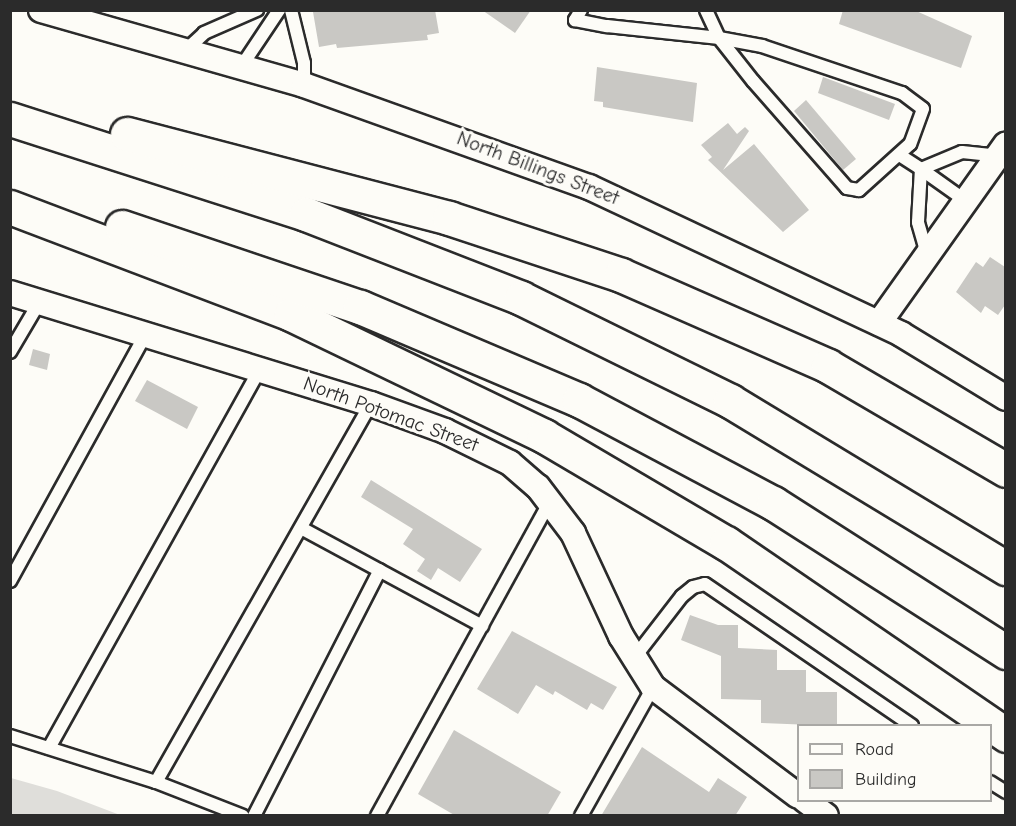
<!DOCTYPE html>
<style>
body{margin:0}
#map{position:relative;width:1016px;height:826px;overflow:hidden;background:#fdfcf7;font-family:"Comic Neue",sans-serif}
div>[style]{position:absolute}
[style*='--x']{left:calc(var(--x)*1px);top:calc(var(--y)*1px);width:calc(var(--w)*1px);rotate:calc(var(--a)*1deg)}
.green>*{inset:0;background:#dfdeda}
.building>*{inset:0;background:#c9c8c4}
.roads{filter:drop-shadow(2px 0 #2b2b2b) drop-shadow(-2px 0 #2b2b2b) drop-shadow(0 2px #2b2b2b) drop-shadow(0 -2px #2b2b2b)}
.service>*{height:12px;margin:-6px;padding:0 6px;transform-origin:6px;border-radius:6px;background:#fdfcf7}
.minor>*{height:24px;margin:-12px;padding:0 12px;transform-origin:12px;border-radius:12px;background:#fdfcf7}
.motorway>*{height:33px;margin:-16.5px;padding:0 16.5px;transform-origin:16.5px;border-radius:16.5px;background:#fdfcf7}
span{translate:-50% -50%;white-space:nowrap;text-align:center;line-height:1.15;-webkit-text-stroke:6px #fdfcf7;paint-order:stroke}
.street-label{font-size:20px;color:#2b2b2b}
.frame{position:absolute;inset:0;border:12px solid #2b2b2b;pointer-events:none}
.legend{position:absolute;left:797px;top:724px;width:195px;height:78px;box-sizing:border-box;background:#fdfcf7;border:2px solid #a9a8a5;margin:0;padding:8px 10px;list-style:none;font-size:18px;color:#2b2b2b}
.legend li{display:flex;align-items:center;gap:12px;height:30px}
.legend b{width:30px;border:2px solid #a9a8a5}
</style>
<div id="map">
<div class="green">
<i style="clip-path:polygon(11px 778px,57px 791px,120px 815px,11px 815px)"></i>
</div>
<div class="building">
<i style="clip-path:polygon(435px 10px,439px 33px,427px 35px,428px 40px,337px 48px,336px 44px,319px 47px,313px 12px)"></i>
<i style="clip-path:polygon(482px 10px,531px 10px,515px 33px)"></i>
<i style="clip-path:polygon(843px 10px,914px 10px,972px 36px,961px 68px,839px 24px)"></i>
<i style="clip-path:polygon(597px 67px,697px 83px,693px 122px,603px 107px,603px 102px,594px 101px)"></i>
<i style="clip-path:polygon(823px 77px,895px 104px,889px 120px,818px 93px)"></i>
<i style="clip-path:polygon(806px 100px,856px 159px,843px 170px,794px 111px)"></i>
<i style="clip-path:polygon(728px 123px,737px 134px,745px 127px,749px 131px,723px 170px,754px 144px,809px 210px,783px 232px,708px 160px,712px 157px,701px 145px)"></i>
<i style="clip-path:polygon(990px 257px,1005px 267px,1005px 305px,998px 315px,985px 306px,981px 313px,956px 292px,976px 262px,983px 267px)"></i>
<i style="clip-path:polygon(33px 349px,50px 354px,47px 370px,29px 365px)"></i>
<i style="clip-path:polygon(147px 380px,198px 407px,187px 429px,135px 401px)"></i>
<i style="clip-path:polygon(371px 480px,482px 549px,460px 582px,438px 568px,431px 580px,417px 571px,425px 559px,403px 544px,413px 529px,361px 497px)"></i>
<i style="clip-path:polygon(690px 615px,718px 625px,738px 625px,738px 648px,777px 650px,777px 670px,806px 670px,806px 692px,837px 692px,837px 726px,761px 723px,761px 700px,721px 699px,721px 656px,681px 640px)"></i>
<i style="clip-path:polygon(512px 631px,617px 687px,603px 710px,591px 703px,587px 710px,555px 691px,553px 695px,536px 685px,518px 714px,477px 689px)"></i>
<i style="clip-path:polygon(454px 730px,561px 792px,547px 816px,456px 816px,418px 794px)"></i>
<i style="clip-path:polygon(642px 747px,709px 792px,718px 778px,747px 797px,735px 816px,601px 816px)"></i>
</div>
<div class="roads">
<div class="service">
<i style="--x:291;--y:10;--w:55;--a:76.2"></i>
<i style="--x:304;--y:63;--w:22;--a:90"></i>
<i style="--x:581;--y:10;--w:12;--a:121"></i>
<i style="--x:575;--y:20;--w:33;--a:11"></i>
<i style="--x:607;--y:26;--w:113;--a:6.1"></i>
<i style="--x:719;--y:38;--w:44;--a:10.5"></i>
<i style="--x:762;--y:46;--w:148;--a:18.6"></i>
<i style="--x:902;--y:93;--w:26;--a:37"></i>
<i style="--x:923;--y:109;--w:37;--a:110"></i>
<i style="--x:910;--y:144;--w:69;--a:138"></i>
<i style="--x:859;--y:190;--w:12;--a:-171"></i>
<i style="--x:847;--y:188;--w:142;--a:-131.3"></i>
<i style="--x:753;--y:81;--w:55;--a:-128.3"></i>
<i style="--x:719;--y:38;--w:31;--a:-115"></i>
<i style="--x:185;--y:51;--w:26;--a:-43"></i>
<i style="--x:204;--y:33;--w:58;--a:-23.5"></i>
<i style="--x:241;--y:67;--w:69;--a:-56.3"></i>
<i style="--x:901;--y:156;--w:24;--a:33"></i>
<i style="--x:921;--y:169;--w:44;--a:-22.5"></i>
<i style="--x:962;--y:152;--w:36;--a:6"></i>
<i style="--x:927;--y:254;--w:33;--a:-106"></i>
<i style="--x:918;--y:222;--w:53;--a:-86.8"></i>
<i style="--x:921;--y:169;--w:55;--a:35.4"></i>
<i style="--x:10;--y:352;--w:59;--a:-59.5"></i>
<i style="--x:301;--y:528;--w:206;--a:28.4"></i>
<i style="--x:10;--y:581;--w:284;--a:-61.2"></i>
<i style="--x:634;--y:658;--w:78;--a:-52.3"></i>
<i style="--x:682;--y:596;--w:14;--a:-39"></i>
<i style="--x:693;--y:587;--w:12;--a:-14"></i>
<i style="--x:705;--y:584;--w:251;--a:34.4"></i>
<i style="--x:10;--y:736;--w:153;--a:17.5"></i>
<i style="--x:156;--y:782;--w:93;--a:21.3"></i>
<i style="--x:49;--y:748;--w:436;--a:-60.9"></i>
<i style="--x:156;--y:782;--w:435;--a:-60.4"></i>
<i style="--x:990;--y:782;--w:19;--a:32"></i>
<i style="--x:254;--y:816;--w:276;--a:-62.9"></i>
<i style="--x:377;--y:816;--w:359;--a:-61.2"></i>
<i style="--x:581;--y:816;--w:148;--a:-60.8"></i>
</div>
<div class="minor">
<i style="--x:41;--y:10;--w:273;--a:15.9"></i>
<i style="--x:304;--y:85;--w:303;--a:19.7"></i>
<i style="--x:589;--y:187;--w:345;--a:25.2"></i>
<i style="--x:901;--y:334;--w:123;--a:31.4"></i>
<i style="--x:10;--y:293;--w:378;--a:17.1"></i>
<i style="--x:371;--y:404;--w:79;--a:20"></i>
<i style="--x:445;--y:431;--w:72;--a:26.2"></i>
<i style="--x:510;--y:463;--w:37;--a:41"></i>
<i style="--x:538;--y:487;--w:58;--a:52.7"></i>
<i style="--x:573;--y:533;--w:114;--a:65"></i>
<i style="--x:621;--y:636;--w:60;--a:57.9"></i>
<i style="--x:653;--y:687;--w:181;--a:36.9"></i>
<i style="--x:879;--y:323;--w:219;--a:-54.6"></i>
<i style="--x:805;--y:800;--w:26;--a:37"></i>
</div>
<div class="motorway">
<i style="--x:10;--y:119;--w:311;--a:17.8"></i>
<i style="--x:306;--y:214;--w:231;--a:21.3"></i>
<i style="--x:521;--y:298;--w:233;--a:26.2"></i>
<i style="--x:730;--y:401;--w:323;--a:31.2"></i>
<i style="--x:127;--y:134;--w:333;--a:14.6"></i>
<i style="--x:449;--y:218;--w:181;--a:18.3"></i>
<i style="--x:621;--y:275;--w:226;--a:23.7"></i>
<i style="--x:828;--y:366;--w:206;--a:30.3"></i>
<i style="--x:10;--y:207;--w:301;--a:20.8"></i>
<i style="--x:291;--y:314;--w:281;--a:25.7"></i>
<i style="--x:544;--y:436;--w:211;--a:30.5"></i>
<i style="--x:726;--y:543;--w:340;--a:34.4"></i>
<i style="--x:122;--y:227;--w:251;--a:18.6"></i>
<i style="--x:360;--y:307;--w:238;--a:23"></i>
<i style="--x:579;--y:400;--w:220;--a:28"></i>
<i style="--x:773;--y:503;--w:277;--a:32.6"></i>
</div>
</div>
<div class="street-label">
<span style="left:538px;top:168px;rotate:21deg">North Billings Street</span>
<span style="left:391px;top:414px;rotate:20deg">North Potomac Street</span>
</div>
<div class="frame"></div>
<ul class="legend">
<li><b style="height:8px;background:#fdfcf7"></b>Road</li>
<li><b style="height:16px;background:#c9c8c4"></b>Building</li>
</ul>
</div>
